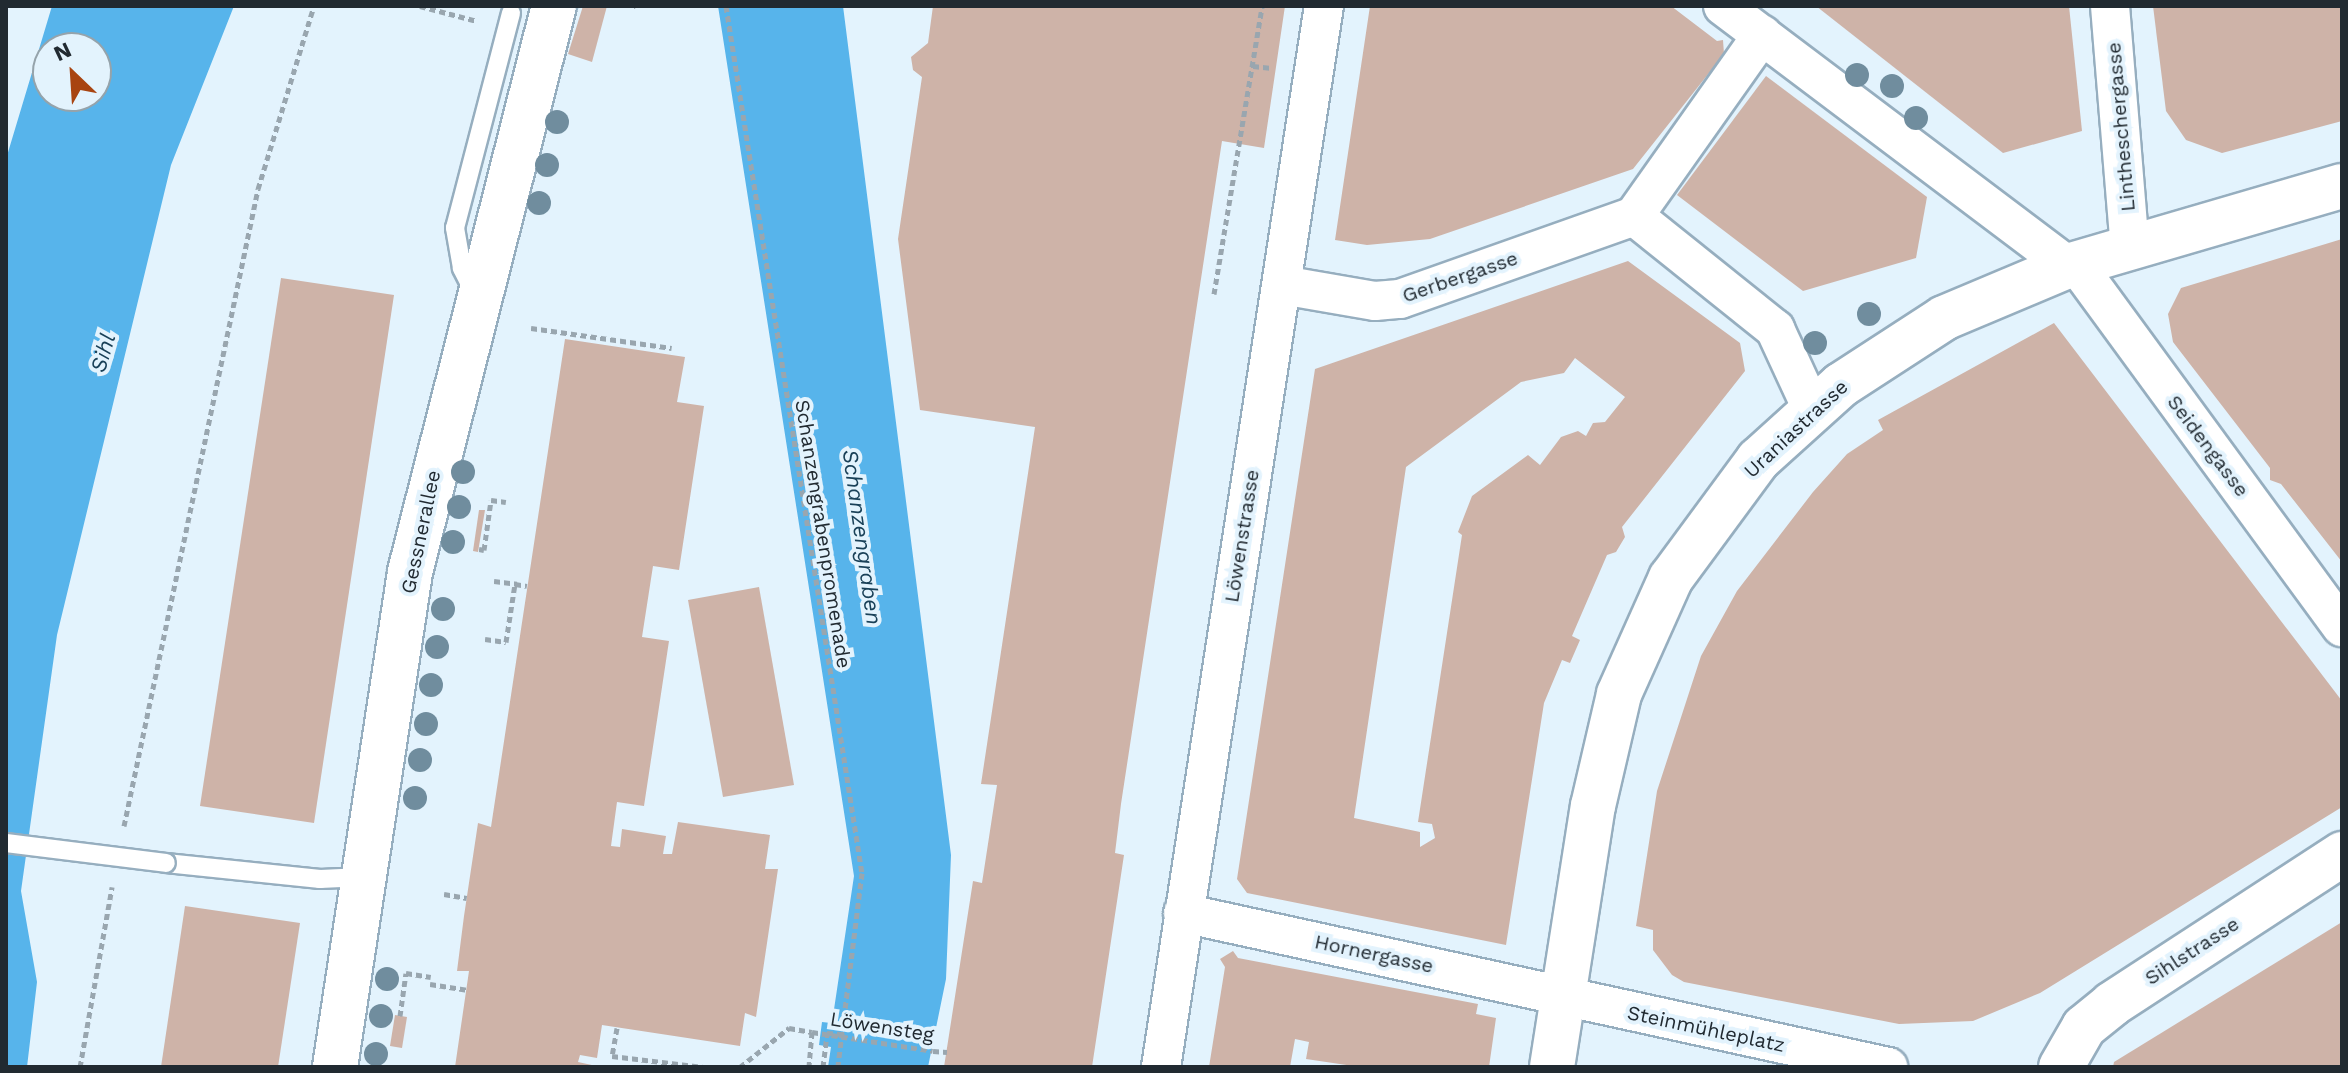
<!DOCTYPE html>
<meta charset="utf-8">
<style>
body{margin:0}
#map{position:relative;width:2348px;height:1073px;overflow:hidden;background:#e3f3fd;font-family:"Work Sans",sans-serif}
div>[style]{position:absolute}
[style*='--x']{left:calc(var(--x)*1px);top:calc(var(--y)*1px);width:calc(var(--w)*1px);rotate:calc(var(--a)*1deg)}
.water>*{inset:0;background:#57b4eb}
.building>*{inset:0;background:#ceb3a8}
.path>*{height:5px;margin-top:-2.5px;transform-origin:0;background:repeating-linear-gradient(90deg,#99a6af 0 6px,transparent 0 10px)}
.roads{filter:drop-shadow(2px 0 #96aebf) drop-shadow(-2px 0 #96aebf) drop-shadow(0 2px #96aebf) drop-shadow(0 -2px #96aebf)}
.lane>*{height:18px;margin:-9px;padding:0 9px;transform-origin:9px;border-radius:9px;background:#fff}
.street>*{height:38px;margin:-19px;padding:0 19px;transform-origin:19px;border-radius:19px;background:#fff}
.secondary>*{height:44px;margin:-22px;padding:0 22px;transform-origin:22px;border-radius:22px;background:#fff}
.path-bridge>*{height:5px;margin-top:-2.5px;transform-origin:0;background:repeating-linear-gradient(90deg,#99a6af 0 6px,transparent 0 10px)}
.bridges{filter:drop-shadow(2px 0 #96aebf) drop-shadow(-2px 0 #96aebf) drop-shadow(0 2px #96aebf) drop-shadow(0 -2px #96aebf)}
.lane-bridge>*{height:18px;margin:-9px;padding:0 9px;transform-origin:9px;border-radius:9px;background:#fff}
.trees>*{width:24px;height:24px;margin:-12px;border-radius:50%;background:#708d9e}
span{translate:-50% -50%;white-space:nowrap;text-align:center;line-height:1.15;-webkit-text-stroke:8px #e3f3fd;paint-order:stroke}
.street-label{font-size:20px;color:#212a31}
.water-label{font-size:22px;color:#1a4158;font-style:italic}
.frame{position:absolute;inset:0;border:8px solid #212a31;pointer-events:none}
.north{position:absolute;left:32px;top:32px;width:80px;height:80px;box-sizing:border-box;background:#e3f3fd;border:2px solid #95a3ab;border-radius:50%;rotate:335deg;font-size:22px;font-weight:700;line-height:32px;text-align:center;color:#212a31}
.north::after{content:'';display:block;margin:auto;width:28px;height:36px;background:#a84411;clip-path:polygon(50% 0,100% 100%,50% 72%,0 100%)}
</style>
<div id="map">
<div class="water">
<i style="clip-path:polygon(evenodd,52px 6px,234px 6px,171px 165px,57px 635px,21px 891px,37px 982px,27px 1067px,6px 1067px,6px 159px,52px 6px,48px 48px,96px 48px,96px 96px,48px 96px,48px 48px)"></i>
<i style="clip-path:polygon(718px 6px,843px 6px,951px 855px,946px 979px,928px 1067px,828px 1067px,831px 1047px,819px 1045px,822px 1022px,831px 1023px,833px 1016px,854px 876px)"></i>
</div>
<div class="building">
<i style="clip-path:polygon(583px 6px,607px 6px,592px 62px,568px 54px)"></i>
<i style="clip-path:polygon(933px 6px,1285px 6px,1264px 148px,1222px 141px,1121px 804px,1115px 853px,1124px 855px,1092px 1067px,944px 1067px,973px 881px,982px 883px,997px 785px,981px 784px,1035px 427px,920px 410px,898px 239px,922px 77px,913px 70px,911px 57px,928px 43px)"></i>
<i style="clip-path:polygon(1370px 6px,1671px 6px,1717px 41px,1723px 40px,1724px 54px,1633px 169px,1430px 239px,1367px 245px,1335px 240px)"></i>
<i style="clip-path:polygon(1816px 6px,2069px 6px,2082px 131px,2003px 153px)"></i>
<i style="clip-path:polygon(2153px 6px,2342px 6px,2342px 121px,2222px 153px,2186px 140px,2166px 111px)"></i>
<i style="clip-path:polygon(1766px 76px,1927px 197px,1916px 258px,1803px 291px,1677px 195px)"></i>
<i style="clip-path:polygon(2342px 239px,2342px 562px,2281px 484px,2270px 480px,2270px 468px,2173px 342px,2168px 314px,2181px 288px)"></i>
<i style="clip-path:polygon(evenodd,1628px 261px,1740px 343px,1745px 371px,1622px 527px,1625px 537px,1616px 552px,1607px 555px,1572px 636px,1580px 640px,1570px 663px,1562px 660px,1544px 703px,1506px 945px,1247px 893px,1237px 879px,1315px 369px,1628px 261px,1575px 358px,1625px 397px,1605px 422px,1593px 423px,1586px 436px,1578px 431px,1561px 437px,1540px 465px,1528px 455px,1472px 496px,1458px 532px,1462px 535px,1418px 822px,1432px 824px,1435px 838px,1420px 847px,1420px 832px,1354px 818px,1406px 467px,1521px 382px,1564px 373px,1575px 358px)"></i>
<i style="clip-path:polygon(281px 278px,394px 295px,314px 823px,200px 806px)"></i>
<i style="clip-path:polygon(2054px 323px,2342px 701px,2342px 807px,2040px 993px,1973px 1021px,1899px 1024px,1684px 982px,1672px 975px,1653px 950px,1653px 930px,1636px 926px,1657px 791px,1701px 656px,1737px 591px,1813px 492px,1847px 454px,1883px 430px,1878px 420px)"></i>
<i style="clip-path:polygon(565px 339px,685px 357px,677px 402px,704px 406px,679px 570px,653px 566px,642px 637px,669px 641px,644px 806px,617px 802px,611px 846px,620px 847px,622px 829px,666px 836px,663px 854px,672px 854px,678px 822px,770px 835px,765px 869px,778px 869px,756px 1017px,745px 1013px,740px 1046px,602px 1025px,597px 1058px,580px 1055px,578px 1062px,601px 1067px,455px 1067px,469px 971px,457px 971px,464px 916px,478px 823px,491px 827px)"></i>
<i style="clip-path:polygon(479px 510px,485px 510px,478px 552px,473px 551px)"></i>
<i style="clip-path:polygon(759px 587px,794px 785px,723px 797px,688px 600px)"></i>
<i style="clip-path:polygon(185px 906px,300px 923px,278px 1067px,161px 1067px)"></i>
<i style="clip-path:polygon(2342px 922px,2342px 1067px,2113px 1067px,2114px 1062px)"></i>
<i style="clip-path:polygon(1233px 951px,1238px 958px,1478px 1004px,1476px 1014px,1496px 1018px,1489px 1067px,1360px 1067px,1306px 1059px,1309px 1042px,1295px 1039px,1290px 1067px,1209px 1067px,1225px 967px,1220px 959px)"></i>
<i style="clip-path:polygon(395px 1015px,407px 1017px,402px 1048px,390px 1046px)"></i>
</div>
<div class="path">
<i style="--x:420;--y:6;--w:59;--a:14.7"></i>
<i style="--x:726;--y:6;--w:878;--a:81.09"></i>
<i style="--x:862;--y:873;--w:195;--a:97.1"></i>
<i style="--x:633;--y:7;--w:1;--a:-45"></i>
<i style="--x:1253;--y:66;--w:19;--a:6"></i>
<i style="--x:1214;--y:294;--w:292;--a:-80.5"></i>
<i style="--x:531;--y:328;--w:142;--a:8.1"></i>
<i style="--x:479;--y:549;--w:5;--a:11"></i>
<i style="--x:484;--y:550;--w:50;--a:-82"></i>
<i style="--x:491;--y:500;--w:15;--a:8"></i>
<i style="--x:494;--y:581;--w:23;--a:7"></i>
<i style="--x:485;--y:639;--w:21;--a:8"></i>
<i style="--x:506;--y:642;--w:59;--a:-81.2"></i>
<i style="--x:515;--y:584;--w:12;--a:9"></i>
<i style="--x:124;--y:826;--w:651;--a:-78.12"></i>
<i style="--x:258;--y:189;--w:191;--a:-73"></i>
<i style="--x:444;--y:894;--w:23;--a:10"></i>
<i style="--x:430;--y:984;--w:37;--a:9"></i>
<i style="--x:400;--y:1016;--w:43;--a:-82.1"></i>
<i style="--x:406;--y:973;--w:25;--a:9"></i>
<i style="--x:617;--y:1028;--w:28;--a:100"></i>
<i style="--x:612;--y:1056;--w:92;--a:6.9"></i>
<i style="--x:933;--y:1051;--w:14;--a:4"></i>
<i style="--x:80;--y:1067;--w:183;--a:-79.9"></i>
<i style="--x:740;--y:1067;--w:63;--a:-38.5"></i>
<i style="--x:789;--y:1028;--w:23;--a:10"></i>
<i style="--x:812;--y:1032;--w:35;--a:95"></i>
<i style="--x:823;--y:1067;--w:34;--a:-83"></i>
<i style="--x:827;--y:1033;--w:14;--a:4"></i>
</div>
<div class="roads">
<div class="lane">
<i style="--x:474;--y:292;--w:27;--a:-117"></i>
<i style="--x:462;--y:268;--w:41;--a:-99.9"></i>
<i style="--x:455;--y:228;--w:222;--a:-75.4"></i>
<i style="--x:166;--y:863;--w:155;--a:5.9"></i>
<i style="--x:320;--y:879;--w:43;--a:-2.7"></i>
</div>
<div class="street">
<i style="--x:1723;--y:6;--w:432;--a:37"></i>
<i style="--x:2110;--y:6;--w:242;--a:85.3"></i>
<i style="--x:1634;--y:216;--w:181;--a:38.7"></i>
<i style="--x:1775;--y:329;--w:88;--a:65.2"></i>
<i style="--x:2076;--y:264;--w:450;--a:53.8"></i>
<i style="--x:1282;--y:285;--w:94;--a:9.8"></i>
<i style="--x:1375;--y:301;--w:25;--a:-5"></i>
<i style="--x:1400;--y:299;--w:248;--a:-19.5"></i>
<i style="--x:1634;--y:216;--w:222;--a:-54.7"></i>
<i style="--x:1183;--y:913;--w:722;--a:12.32"></i>
<i style="--x:1161;--y:1067;--w:1073;--a:-81.27"></i>
</div>
<div class="secondary">
<i style="--x:335;--y:1067;--w:501;--a:-81.38"></i>
<i style="--x:410;--y:572;--w:584;--a:-75.73"></i>
<i style="--x:1552;--y:1067;--w:264;--a:-81.1"></i>
<i style="--x:1593;--y:806;--w:115;--a:-76.9"></i>
<i style="--x:1619;--y:694;--w:127;--a:-65.9"></i>
<i style="--x:1671;--y:578;--w:147;--a:-53.6"></i>
<i style="--x:1758;--y:460;--w:112;--a:-42.1"></i>
<i style="--x:1841;--y:385;--w:123;--a:-33"></i>
<i style="--x:1944;--y:318;--w:134;--a:-22.8"></i>
<i style="--x:2068;--y:266;--w:285;--a:-16.3"></i>
<i style="--x:2061;--y:1067;--w:46;--a:-60.1"></i>
<i style="--x:2084;--y:1027;--w:36;--a:-39"></i>
<i style="--x:2112;--y:1004;--w:275;--a:-33.1"></i>
</div>
</div>
<div class="path-bridge">
<i style="--x:812;--y:1032;--w:122;--a:8.9"></i>
</div>
<div class="bridges">
<div class="lane-bridge">
<i style="--x:6;--y:843;--w:161;--a:7.1"></i>
</div>
</div>
<div class="trees">
<i style="left:1857px;top:75px"></i>
<i style="left:1892px;top:86px"></i>
<i style="left:1916px;top:118px"></i>
<i style="left:557px;top:122px"></i>
<i style="left:547px;top:165px"></i>
<i style="left:539px;top:203px"></i>
<i style="left:1869px;top:314px"></i>
<i style="left:1815px;top:343px"></i>
<i style="left:463px;top:472px"></i>
<i style="left:459px;top:507px"></i>
<i style="left:453px;top:542px"></i>
<i style="left:443px;top:609px"></i>
<i style="left:437px;top:647px"></i>
<i style="left:431px;top:685px"></i>
<i style="left:426px;top:724px"></i>
<i style="left:420px;top:760px"></i>
<i style="left:415px;top:798px"></i>
<i style="left:387px;top:979px"></i>
<i style="left:381px;top:1016px"></i>
<i style="left:376px;top:1054px"></i>
</div>
<div class="street-label">
<span style="left:2121px;top:127px;rotate:-95deg">Lintheschergasse</span>
<span style="left:1460px;top:277px;rotate:-19deg">Gerbergasse</span>
<span style="left:1796px;top:429px;rotate:-43deg">Uraniastrasse</span>
<span style="left:2208px;top:446px;rotate:53deg">Seidengasse</span>
<span style="left:421px;top:532px;rotate:-78deg">Gessnerallee</span>
<span style="left:823px;top:534px;rotate:81deg">Schanzengrabenpromenade</span>
<span style="left:1242px;top:536px;rotate:-81deg">Löwenstrasse</span>
<span style="left:2192px;top:951px;rotate:-33deg">Sihlstrasse</span>
<span style="left:1374px;top:954px;rotate:12deg">Hornergasse</span>
<span style="left:882px;top:1027px;rotate:9deg">Löwensteg</span>
<span style="left:1706px;top:1029px;rotate:12deg">Steinmühleplatz</span>
</div>
<div class="water-label">
<span style="left:103px;top:353px;rotate:-74deg">Sihl</span>
<span style="left:862px;top:537px;rotate:82deg">Schanzengraben</span>
</div>
<div class="frame"></div>
<div class="north">N</div>
</div>
